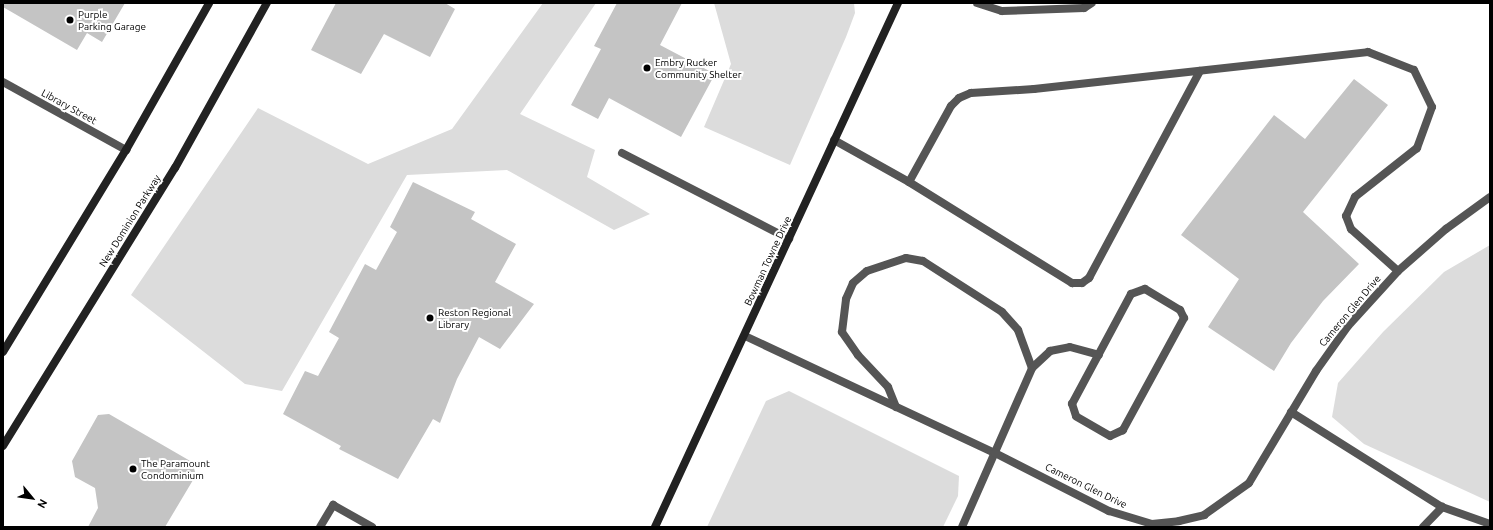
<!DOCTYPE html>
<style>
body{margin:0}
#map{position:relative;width:1493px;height:530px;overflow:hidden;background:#fff;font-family:Ubuntu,sans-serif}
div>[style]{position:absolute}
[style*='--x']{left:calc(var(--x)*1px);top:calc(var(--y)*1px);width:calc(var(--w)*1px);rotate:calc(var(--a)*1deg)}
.green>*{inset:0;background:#dcdcdc}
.building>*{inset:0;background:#c4c4c4}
.lane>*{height:8px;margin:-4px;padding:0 4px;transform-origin:4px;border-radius:4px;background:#555}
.street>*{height:8px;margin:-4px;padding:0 4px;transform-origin:4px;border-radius:4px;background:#555}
.secondary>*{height:8px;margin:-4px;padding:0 4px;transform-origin:4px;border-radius:4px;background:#222}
.dots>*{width:11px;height:11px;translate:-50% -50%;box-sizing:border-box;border:2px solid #fff;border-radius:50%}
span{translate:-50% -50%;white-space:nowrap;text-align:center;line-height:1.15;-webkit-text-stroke:4px #fff;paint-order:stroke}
.poi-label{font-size:10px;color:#000}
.left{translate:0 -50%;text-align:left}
.street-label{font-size:10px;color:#000}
.frame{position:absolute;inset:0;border:4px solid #000;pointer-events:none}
.north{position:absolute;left:12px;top:478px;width:40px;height:40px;-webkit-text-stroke:3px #fff;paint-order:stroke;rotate:119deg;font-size:11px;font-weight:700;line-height:16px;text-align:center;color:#000}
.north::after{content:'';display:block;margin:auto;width:14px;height:18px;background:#000;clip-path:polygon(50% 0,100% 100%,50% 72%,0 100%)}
</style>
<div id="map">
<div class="green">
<i style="clip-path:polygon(543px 3px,596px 3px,520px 114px,595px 150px,587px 177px,650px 214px,614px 230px,507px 170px,407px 175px,282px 391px,245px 384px,131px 295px,258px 108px,368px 164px,452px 129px)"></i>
<i style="clip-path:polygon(714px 3px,854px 3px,855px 13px,846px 37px,790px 165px,704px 127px,731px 64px)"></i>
<i style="clip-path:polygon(1490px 245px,1490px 502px,1364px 444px,1332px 417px,1338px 383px,1383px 332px,1444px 272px)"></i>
<i style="clip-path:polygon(789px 391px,959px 476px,958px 496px,943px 527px,707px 527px,766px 401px)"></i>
</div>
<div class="building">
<i style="clip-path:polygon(3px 3px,125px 3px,102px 42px,87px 33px,77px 50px,3px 7px)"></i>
<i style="clip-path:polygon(336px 3px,445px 3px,455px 9px,430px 57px,384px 34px,361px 74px,311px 50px)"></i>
<i style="clip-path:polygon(617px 3px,682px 3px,660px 45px,715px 74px,681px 137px,609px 98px,598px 119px,571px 105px,601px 49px,594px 46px)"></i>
<i style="clip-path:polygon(1354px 79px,1388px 105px,1303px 212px,1359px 264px,1323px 301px,1291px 343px,1274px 371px,1208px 327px,1239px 279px,1181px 235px,1274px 115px,1305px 139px)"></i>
<i style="clip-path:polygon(413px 182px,475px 212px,471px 219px,516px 244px,495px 282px,534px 304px,500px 349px,479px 337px,457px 379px,440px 423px,433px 419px,398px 479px,339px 449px,341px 446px,283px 414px,305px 371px,318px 376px,339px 338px,329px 332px,365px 264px,376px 270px,397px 232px,390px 227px)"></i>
<i style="clip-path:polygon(109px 414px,192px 462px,196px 475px,165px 527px,88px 527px,98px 508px,95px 488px,75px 477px,72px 461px,98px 415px)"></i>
</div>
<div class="lane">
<i style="--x:834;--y:140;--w:86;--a:29.2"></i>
<i style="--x:909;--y:182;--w:87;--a:-61.1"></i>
<i style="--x:951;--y:106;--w:11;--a:-45"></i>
<i style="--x:959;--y:98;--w:13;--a:-23"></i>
<i style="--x:971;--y:93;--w:63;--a:-3.6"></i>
<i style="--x:1034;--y:89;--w:336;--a:-6.3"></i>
<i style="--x:1368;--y:52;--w:49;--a:21.4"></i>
<i style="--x:1414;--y:70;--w:41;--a:64.1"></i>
<i style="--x:1432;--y:107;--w:44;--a:110.1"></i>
<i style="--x:1417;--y:148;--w:79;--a:141.7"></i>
<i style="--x:1355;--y:197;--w:21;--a:115"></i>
<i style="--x:1346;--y:216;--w:14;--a:69"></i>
<i style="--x:1351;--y:229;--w:63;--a:41.8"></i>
<i style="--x:622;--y:153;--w:188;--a:27.2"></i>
<i style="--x:909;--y:182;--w:192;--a:31.8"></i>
<i style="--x:1072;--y:283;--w:10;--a:0"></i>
<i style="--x:1082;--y:283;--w:9;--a:-36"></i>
<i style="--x:1089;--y:278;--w:235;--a:-61.8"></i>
<i style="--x:1145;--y:289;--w:41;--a:31"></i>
<i style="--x:1180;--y:310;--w:9;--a:63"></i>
<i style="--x:1184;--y:318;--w:128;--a:118.6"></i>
<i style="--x:1123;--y:430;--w:14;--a:155"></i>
<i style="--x:1110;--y:436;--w:39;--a:-150"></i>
<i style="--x:1076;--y:416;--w:13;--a:-108"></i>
<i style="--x:1072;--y:404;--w:125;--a:-61.8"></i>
<i style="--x:1131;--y:294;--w:15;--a:-20"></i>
<i style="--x:896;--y:407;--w:22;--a:-112"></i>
<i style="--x:888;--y:387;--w:44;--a:-133.2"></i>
<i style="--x:858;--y:355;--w:28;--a:-125"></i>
<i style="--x:842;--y:332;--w:33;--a:-83"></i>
<i style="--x:846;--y:299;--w:17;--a:-66"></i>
<i style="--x:853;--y:283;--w:18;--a:-41"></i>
<i style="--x:867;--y:271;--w:41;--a:-18.4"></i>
<i style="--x:906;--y:258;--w:17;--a:10"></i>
<i style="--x:923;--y:261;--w:94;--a:32.8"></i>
<i style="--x:1002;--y:312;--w:24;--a:48"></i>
<i style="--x:1018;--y:330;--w:40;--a:69.8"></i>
<i style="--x:1291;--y:412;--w:178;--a:32.2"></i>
<i style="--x:1442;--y:507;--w:51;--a:19.5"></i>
<i style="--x:320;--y:527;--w:26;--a:-59"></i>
<i style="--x:333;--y:505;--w:45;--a:29.4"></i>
<i style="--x:962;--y:527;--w:174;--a:-66.2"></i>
<i style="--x:1032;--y:368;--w:25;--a:-43"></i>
<i style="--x:1050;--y:351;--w:20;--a:-11"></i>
<i style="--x:1070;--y:347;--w:30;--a:15"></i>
<i style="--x:1423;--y:527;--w:28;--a:-46"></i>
</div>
<div class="street">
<i style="--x:977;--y:3;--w:26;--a:18"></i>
<i style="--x:1002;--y:11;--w:82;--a:-2.1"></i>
<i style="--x:1084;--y:8;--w:9;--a:-32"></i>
<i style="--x:3;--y:82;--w:141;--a:28.9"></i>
<i style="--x:745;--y:336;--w:276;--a:25.1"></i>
<i style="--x:995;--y:453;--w:128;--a:27"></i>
<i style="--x:1109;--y:511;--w:45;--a:16.8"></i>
<i style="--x:1152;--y:524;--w:27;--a:-6"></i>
<i style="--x:1179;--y:521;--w:26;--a:-13"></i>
<i style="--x:1204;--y:515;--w:55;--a:-35.4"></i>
<i style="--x:1249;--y:483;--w:131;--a:-59.1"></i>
<i style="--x:1316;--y:371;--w:55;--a:-54.6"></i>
<i style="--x:1348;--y:326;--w:74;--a:-47.7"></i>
<i style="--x:1398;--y:271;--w:64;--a:-41.2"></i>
<i style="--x:1446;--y:229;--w:54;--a:-36"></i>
</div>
<div class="secondary">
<i style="--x:3;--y:352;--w:237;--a:-58.7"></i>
<i style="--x:126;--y:150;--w:169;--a:-60.5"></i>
<i style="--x:3;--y:446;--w:327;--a:-58.3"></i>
<i style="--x:175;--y:168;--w:189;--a:-60.9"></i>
<i style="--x:655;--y:527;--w:578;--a:-65.12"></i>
</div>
<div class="dots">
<i style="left:70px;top:20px;background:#000"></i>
<i style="left:647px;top:68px;background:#000"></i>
<i style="left:430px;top:318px;background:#000"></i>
<i style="left:133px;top:469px;background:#000"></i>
</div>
<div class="poi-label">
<span class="left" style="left:78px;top:20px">Purple<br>Parking Garage</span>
<span class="left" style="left:655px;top:68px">Embry Rucker<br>Community Shelter</span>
<span class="left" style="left:438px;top:318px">Reston Regional<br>Library</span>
<span class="left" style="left:141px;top:469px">The Paramount<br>Condominium</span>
</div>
<div class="street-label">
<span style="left:69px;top:107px;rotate:29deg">Library Street</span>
<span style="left:130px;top:221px;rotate:-58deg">New Dominion Parkway</span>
<span style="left:768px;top:261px;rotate:-65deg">Bowman Towne Drive</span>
<span style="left:1350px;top:311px;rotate:-50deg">Cameron Glen Drive</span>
<span style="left:1086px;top:486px;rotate:26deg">Cameron Glen Drive</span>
</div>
<div class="frame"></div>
<div class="north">N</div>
</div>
